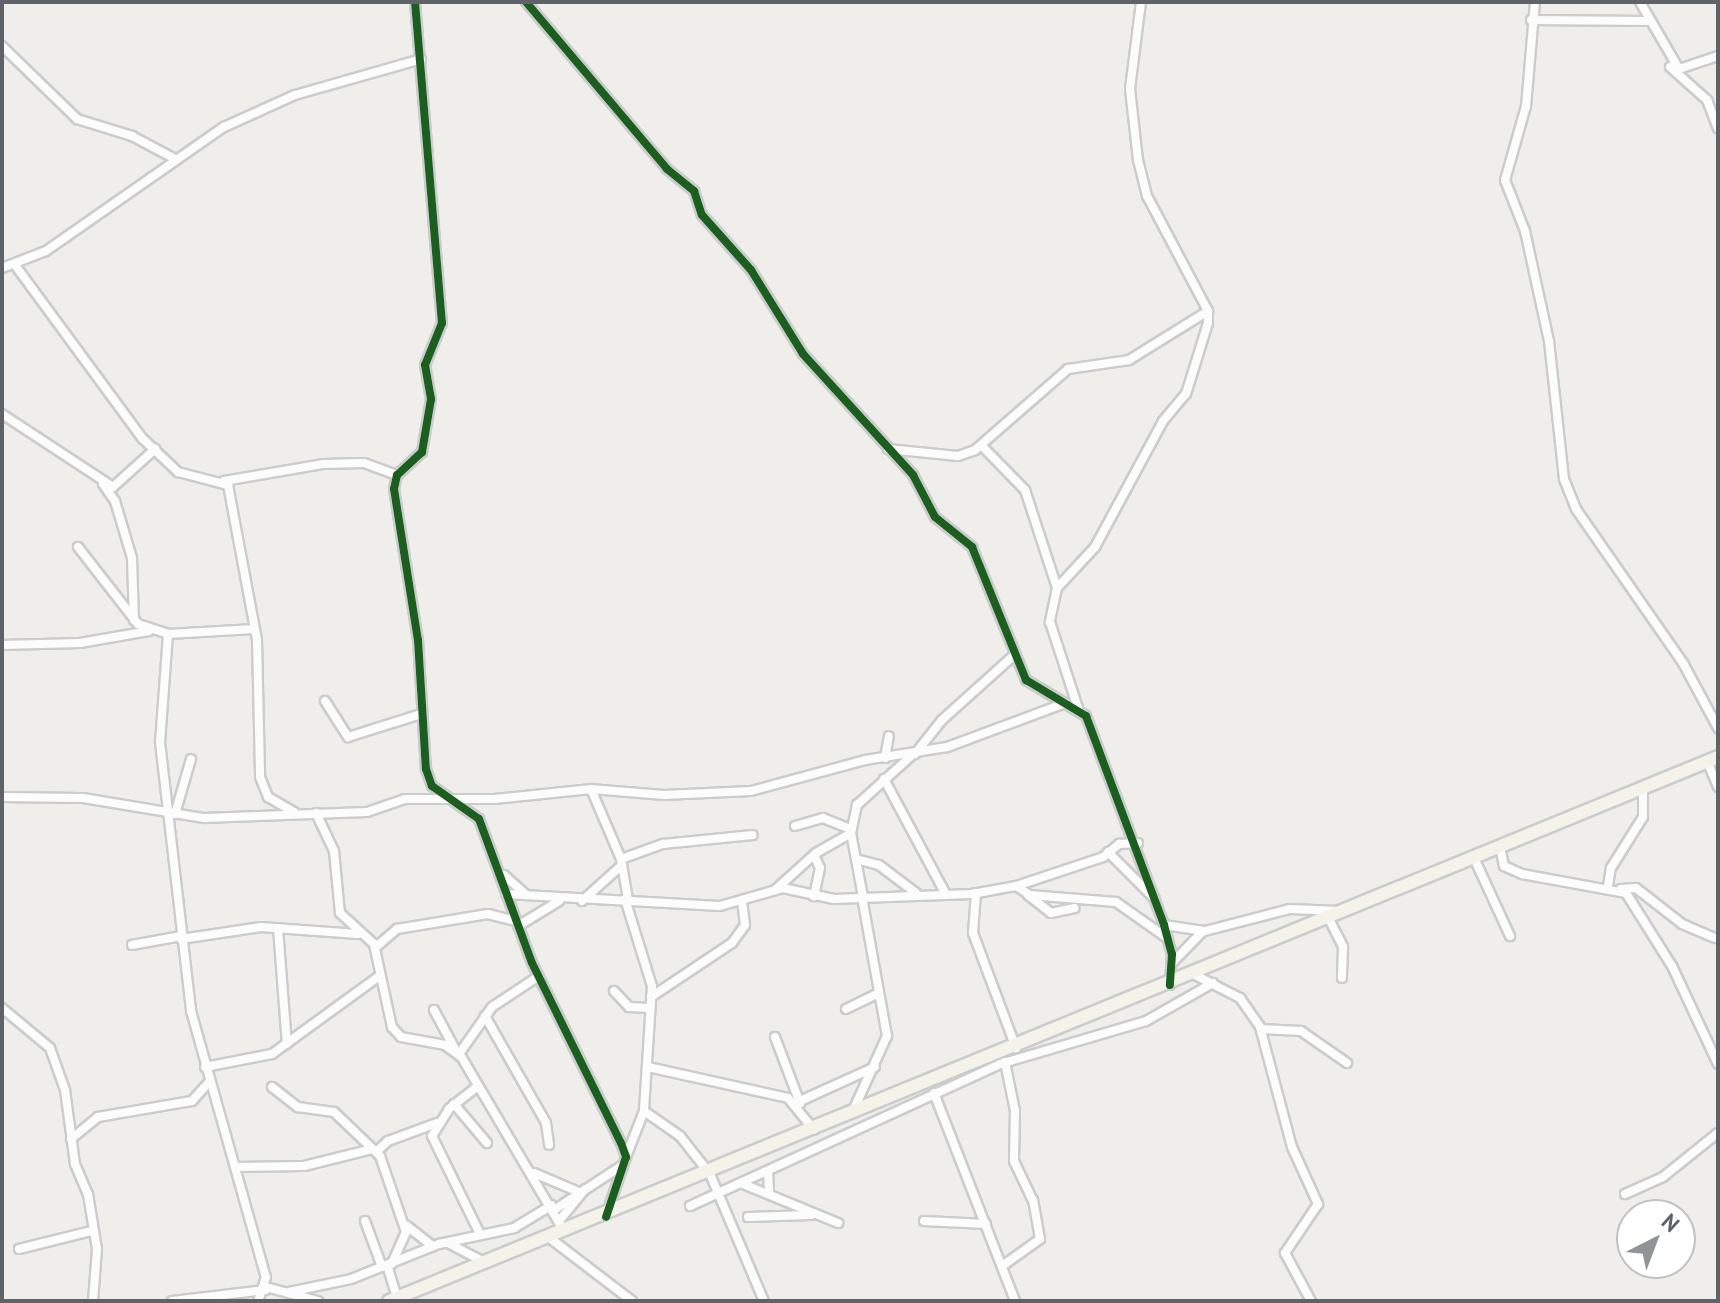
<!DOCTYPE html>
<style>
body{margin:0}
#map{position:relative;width:1720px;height:1303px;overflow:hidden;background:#efeeea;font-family:"PT Sans",sans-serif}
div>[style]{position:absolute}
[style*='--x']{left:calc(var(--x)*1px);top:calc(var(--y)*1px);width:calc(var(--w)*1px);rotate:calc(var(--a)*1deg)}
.roads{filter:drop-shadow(2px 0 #cbcccc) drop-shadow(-2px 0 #cbcccc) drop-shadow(0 2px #cbcccc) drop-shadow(0 -2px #cbcccc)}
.minor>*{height:8px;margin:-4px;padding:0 4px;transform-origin:4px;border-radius:4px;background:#fdfcfc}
.primary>*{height:12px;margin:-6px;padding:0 6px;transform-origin:6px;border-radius:6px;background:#f4f2e9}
.cycleway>*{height:8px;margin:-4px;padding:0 4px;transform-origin:4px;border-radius:4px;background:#1b5e20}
span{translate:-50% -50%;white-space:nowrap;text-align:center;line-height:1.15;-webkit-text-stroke:7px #fff;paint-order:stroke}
.frame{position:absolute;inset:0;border:4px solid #5f6368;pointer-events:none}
.north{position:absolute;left:1616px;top:1199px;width:80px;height:80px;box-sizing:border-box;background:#fff;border:2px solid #bfc1c3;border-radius:50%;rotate:42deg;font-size:22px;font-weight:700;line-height:32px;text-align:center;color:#5f6368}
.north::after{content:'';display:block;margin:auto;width:28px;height:36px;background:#919496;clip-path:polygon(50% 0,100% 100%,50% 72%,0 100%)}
</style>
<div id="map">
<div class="roads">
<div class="minor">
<i style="--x:415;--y:2;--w:322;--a:85.2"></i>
<i style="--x:442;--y:323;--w:45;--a:112"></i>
<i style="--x:425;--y:365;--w:35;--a:80"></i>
<i style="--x:431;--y:399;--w:54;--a:99.6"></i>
<i style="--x:422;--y:452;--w:34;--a:137"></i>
<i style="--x:397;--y:475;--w:14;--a:102"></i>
<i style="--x:394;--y:489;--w:153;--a:81"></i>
<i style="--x:418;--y:640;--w:129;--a:86.5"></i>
<i style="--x:426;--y:769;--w:18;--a:71"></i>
<i style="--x:432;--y:786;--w:57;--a:35.1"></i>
<i style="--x:479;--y:819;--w:153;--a:69.8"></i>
<i style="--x:532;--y:963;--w:201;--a:63.7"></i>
<i style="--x:621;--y:1143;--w:15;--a:70"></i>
<i style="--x:626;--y:1157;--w:59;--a:108.7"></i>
<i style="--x:526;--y:2;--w:219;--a:49.8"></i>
<i style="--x:667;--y:169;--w:35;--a:39"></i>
<i style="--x:694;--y:191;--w:25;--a:72"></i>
<i style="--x:702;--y:215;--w:74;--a:48.3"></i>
<i style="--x:751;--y:270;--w:99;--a:58.2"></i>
<i style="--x:803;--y:354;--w:164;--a:47.7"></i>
<i style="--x:913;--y:475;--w:47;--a:62.4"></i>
<i style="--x:935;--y:517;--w:48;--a:39"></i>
<i style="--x:972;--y:547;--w:144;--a:67.9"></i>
<i style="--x:1026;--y:680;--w:70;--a:31"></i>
<i style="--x:1086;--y:716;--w:223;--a:69.5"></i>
<i style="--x:1164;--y:925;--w:30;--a:75"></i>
<i style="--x:1172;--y:954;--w:31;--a:94"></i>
<i style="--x:1535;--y:2;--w:104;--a:94.9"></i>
<i style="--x:1526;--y:106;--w:77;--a:105.8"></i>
<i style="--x:1505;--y:180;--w:55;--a:68.6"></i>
<i style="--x:1525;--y:231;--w:113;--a:77.7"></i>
<i style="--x:1549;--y:341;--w:139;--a:83.8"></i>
<i style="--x:1564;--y:479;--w:32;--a:68"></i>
<i style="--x:1576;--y:509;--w:188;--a:55.2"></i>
<i style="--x:1683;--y:663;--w:74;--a:61.7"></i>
<i style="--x:1640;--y:2;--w:78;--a:59.8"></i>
<i style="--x:1679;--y:69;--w:41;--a:-18.4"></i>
<i style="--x:1531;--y:20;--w:116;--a:0.5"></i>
<i style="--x:2;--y:46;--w:105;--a:44.2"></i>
<i style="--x:77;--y:119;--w:58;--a:17.2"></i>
<i style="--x:132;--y:136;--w:49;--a:28.1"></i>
<i style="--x:1670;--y:67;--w:50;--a:41.7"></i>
<i style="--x:1707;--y:100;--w:30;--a:69"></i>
<i style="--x:15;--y:265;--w:215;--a:53.7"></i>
<i style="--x:142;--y:438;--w:50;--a:43.4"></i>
<i style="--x:178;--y:472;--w:52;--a:14.6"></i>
<i style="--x:228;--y:485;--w:158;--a:79.4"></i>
<i style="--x:257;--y:640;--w:137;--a:88.7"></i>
<i style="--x:260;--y:777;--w:22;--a:68"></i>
<i style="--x:268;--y:797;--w:30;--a:30"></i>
<i style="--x:2;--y:268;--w:47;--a:-21.1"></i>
<i style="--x:46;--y:251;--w:217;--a:-34.9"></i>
<i style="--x:224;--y:127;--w:78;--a:-24.3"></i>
<i style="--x:295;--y:95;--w:131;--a:-15.9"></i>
<i style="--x:2;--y:414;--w:133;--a:33.3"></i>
<i style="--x:113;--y:487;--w:57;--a:-42.1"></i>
<i style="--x:982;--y:446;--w:62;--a:45.7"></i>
<i style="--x:1025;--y:490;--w:103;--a:71.9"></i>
<i style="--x:1057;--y:588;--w:35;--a:102"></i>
<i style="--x:1050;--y:622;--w:90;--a:72"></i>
<i style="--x:888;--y:449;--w:70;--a:5.7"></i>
<i style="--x:958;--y:456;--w:18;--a:-19"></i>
<i style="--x:975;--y:450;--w:123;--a:-41.1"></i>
<i style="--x:1068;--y:369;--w:62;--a:-8.4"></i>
<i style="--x:1129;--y:360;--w:93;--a:-31.8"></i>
<i style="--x:224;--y:481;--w:100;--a:-9.7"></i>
<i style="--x:323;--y:464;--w:41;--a:-1.4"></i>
<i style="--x:364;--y:463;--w:35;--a:20"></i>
<i style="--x:103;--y:484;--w:21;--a:55"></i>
<i style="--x:115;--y:501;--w:59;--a:73.4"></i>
<i style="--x:132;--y:558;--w:62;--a:88.2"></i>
<i style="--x:78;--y:547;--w:98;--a:52.1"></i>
<i style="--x:138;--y:624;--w:32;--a:18"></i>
<i style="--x:1057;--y:588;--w:56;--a:-47.2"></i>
<i style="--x:1095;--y:547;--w:143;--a:-61.6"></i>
<i style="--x:1163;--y:421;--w:35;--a:-50"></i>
<i style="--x:1186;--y:394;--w:74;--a:-72.8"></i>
<i style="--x:1208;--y:323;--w:12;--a:-90"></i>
<i style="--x:1208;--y:311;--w:130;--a:-117.9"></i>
<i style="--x:1147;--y:196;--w:37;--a:-104"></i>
<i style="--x:1138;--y:160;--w:71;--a:-96.4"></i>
<i style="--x:1130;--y:89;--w:88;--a:-82.8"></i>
<i style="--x:254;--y:629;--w:86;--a:176.7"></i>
<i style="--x:168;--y:634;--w:108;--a:94.2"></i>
<i style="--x:160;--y:742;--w:271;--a:83.4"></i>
<i style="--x:191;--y:1011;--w:276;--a:74.3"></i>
<i style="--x:266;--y:1277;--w:25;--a:108"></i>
<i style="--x:2;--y:645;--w:78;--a:-1.5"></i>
<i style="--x:80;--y:643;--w:70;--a:-9.9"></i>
<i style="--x:325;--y:701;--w:43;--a:57.4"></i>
<i style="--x:348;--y:737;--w:77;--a:-17.5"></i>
<i style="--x:915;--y:754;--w:43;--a:-51.5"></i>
<i style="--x:942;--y:720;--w:96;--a:-42"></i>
<i style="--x:885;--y:758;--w:22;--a:-80"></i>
<i style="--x:1707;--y:761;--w:28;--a:67"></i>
<i style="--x:884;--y:779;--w:129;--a:61.8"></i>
<i style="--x:591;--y:789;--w:76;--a:66.8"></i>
<i style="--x:621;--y:859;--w:41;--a:80.1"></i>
<i style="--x:2;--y:797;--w:81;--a:0.7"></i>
<i style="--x:83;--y:798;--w:123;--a:9.4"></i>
<i style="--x:204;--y:818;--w:163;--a:-2.1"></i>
<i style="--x:367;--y:812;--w:40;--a:-18.9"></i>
<i style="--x:405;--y:799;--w:89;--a:0"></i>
<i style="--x:494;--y:799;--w:98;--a:-5.9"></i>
<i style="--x:591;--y:789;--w:73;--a:4.7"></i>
<i style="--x:664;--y:795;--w:87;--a:-2.6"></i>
<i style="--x:751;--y:791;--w:118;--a:-15.2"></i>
<i style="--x:865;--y:760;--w:83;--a:-9"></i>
<i style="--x:947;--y:747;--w:126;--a:-20.4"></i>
<i style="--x:316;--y:813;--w:42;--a:64.7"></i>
<i style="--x:334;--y:851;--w:62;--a:84.5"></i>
<i style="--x:340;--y:913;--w:46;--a:42.4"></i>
<i style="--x:374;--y:944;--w:85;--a:77.8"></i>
<i style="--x:392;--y:1027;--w:13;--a:48"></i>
<i style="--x:401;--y:1037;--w:45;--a:10.3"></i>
<i style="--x:445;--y:1045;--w:21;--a:37"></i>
<i style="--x:462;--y:1058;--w:201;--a:59.5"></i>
<i style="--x:175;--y:814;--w:57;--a:-73.8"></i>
<i style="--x:795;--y:826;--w:29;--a:-16"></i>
<i style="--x:823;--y:818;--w:31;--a:22"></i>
<i style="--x:1500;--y:847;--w:19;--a:78"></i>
<i style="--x:1504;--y:866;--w:20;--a:24"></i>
<i style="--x:1522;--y:874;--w:106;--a:10.4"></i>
<i style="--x:1626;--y:893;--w:86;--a:57.8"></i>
<i style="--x:1672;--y:966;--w:108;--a:64.9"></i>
<i style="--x:1108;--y:852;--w:66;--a:45"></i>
<i style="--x:814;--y:855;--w:14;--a:65"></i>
<i style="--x:820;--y:868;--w:29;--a:102"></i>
<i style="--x:1474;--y:858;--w:86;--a:65.2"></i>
<i style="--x:621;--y:859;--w:45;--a:-19.7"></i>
<i style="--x:663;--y:844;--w:90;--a:-5.7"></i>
<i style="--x:856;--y:859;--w:24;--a:15"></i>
<i style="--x:879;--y:865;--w:46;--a:37.1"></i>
<i style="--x:504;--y:875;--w:30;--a:42"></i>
<i style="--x:1016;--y:886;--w:17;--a:33"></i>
<i style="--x:1030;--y:895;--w:86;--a:4.7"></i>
<i style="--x:1116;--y:902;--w:62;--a:35.2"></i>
<i style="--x:1608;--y:886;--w:18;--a:-81"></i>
<i style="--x:1611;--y:868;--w:60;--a:-57.9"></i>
<i style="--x:1643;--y:817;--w:29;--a:-90"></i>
<i style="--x:1621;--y:889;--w:15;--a:-4"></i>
<i style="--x:1636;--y:888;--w:58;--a:38"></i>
<i style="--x:1682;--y:924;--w:36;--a:23"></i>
<i style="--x:775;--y:890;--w:55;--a:-42.1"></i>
<i style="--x:816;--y:853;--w:40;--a:-29.7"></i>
<i style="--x:976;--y:893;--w:40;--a:94.3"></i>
<i style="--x:973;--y:933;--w:123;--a:69.5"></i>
<i style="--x:506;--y:894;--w:214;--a:3.2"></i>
<i style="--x:720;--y:906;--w:66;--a:-15.9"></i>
<i style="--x:783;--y:888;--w:52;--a:12.2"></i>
<i style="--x:834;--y:899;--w:138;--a:-2.1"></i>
<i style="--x:972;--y:894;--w:45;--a:-10.3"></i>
<i style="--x:1016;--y:886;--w:92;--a:-18.4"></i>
<i style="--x:1103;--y:857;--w:21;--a:-39"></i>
<i style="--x:1119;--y:844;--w:19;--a:-3"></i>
<i style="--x:1028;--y:895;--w:29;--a:38"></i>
<i style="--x:1051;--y:913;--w:24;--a:-12"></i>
<i style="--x:863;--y:897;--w:65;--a:-100.6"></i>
<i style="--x:851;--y:833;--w:29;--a:-78"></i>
<i style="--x:857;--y:805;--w:72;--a:-42.2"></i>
<i style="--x:625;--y:899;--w:91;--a:72.8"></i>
<i style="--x:652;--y:986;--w:125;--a:93.7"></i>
<i style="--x:644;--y:1111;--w:49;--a:111.4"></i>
<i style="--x:582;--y:901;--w:54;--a:-42"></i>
<i style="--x:1329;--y:919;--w:31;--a:63"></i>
<i style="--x:1343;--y:947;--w:31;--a:92"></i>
<i style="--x:1164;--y:925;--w:41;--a:8.3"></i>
<i style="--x:1205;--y:931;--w:88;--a:-14.5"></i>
<i style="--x:1290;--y:909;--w:49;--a:2.3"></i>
<i style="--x:518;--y:926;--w:48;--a:-31.4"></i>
<i style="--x:278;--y:928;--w:116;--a:85.6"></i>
<i style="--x:181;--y:939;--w:81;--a:-8.5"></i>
<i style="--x:261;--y:927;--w:97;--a:4.1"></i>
<i style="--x:132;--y:945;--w:50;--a:-10.4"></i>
<i style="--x:375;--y:948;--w:29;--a:-41"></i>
<i style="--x:397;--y:929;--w:92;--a:-9.4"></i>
<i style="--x:488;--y:914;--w:29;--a:14"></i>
<i style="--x:1172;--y:963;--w:43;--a:-45.9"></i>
<i style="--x:1195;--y:975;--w:51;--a:27.1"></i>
<i style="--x:1240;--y:998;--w:35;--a:55"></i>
<i style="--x:1260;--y:1027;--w:124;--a:75.1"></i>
<i style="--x:1292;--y:1147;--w:63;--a:65.5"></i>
<i style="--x:1318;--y:1204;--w:59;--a:124"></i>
<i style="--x:1285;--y:1253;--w:55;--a:61.6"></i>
<i style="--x:614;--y:991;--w:22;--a:47"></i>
<i style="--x:629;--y:1007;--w:21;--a:3"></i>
<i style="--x:651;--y:997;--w:97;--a:-33.7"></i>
<i style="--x:732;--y:943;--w:22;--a:-54"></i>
<i style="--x:745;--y:925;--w:24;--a:-97"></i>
<i style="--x:2;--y:1008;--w:62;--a:39.8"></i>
<i style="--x:50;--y:1048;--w:45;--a:70.3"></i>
<i style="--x:65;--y:1090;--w:75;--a:82.3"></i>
<i style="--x:75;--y:1164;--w:33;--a:67"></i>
<i style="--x:88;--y:1194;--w:56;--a:80.7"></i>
<i style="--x:97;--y:1249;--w:52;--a:94.4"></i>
<i style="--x:846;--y:1009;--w:34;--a:-26"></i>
<i style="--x:434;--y:1010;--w:47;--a:61.8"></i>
<i style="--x:485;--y:1016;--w:123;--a:60.3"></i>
<i style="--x:546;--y:1123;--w:22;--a:82"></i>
<i style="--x:1261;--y:1029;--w:40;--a:2.9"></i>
<i style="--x:1301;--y:1031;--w:56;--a:34.8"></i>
<i style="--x:775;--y:1037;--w:71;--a:69.3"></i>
<i style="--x:459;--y:1054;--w:57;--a:-54.9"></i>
<i style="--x:492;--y:1007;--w:56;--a:-33.4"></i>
<i style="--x:205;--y:1067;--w:68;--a:-11"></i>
<i style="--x:272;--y:1054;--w:131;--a:-36"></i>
<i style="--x:648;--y:1067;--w:143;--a:12.5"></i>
<i style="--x:788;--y:1098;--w:41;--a:50.9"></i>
<i style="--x:478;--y:1086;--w:37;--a:142"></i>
<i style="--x:449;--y:1109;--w:32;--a:122"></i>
<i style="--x:432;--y:1136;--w:109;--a:63.9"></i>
<i style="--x:272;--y:1087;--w:33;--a:38"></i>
<i style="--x:298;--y:1107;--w:36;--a:8"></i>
<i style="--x:334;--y:1112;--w:64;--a:43.7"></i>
<i style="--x:380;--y:1156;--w:80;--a:71.1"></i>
<i style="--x:406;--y:1232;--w:35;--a:114"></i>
<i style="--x:934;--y:1093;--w:223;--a:68.7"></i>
<i style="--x:800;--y:1101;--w:82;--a:-24.4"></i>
<i style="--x:454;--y:1104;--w:51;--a:49.8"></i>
<i style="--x:644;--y:1111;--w:44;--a:34.8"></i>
<i style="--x:680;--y:1136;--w:48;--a:51.7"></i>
<i style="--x:710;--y:1174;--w:138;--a:67"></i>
<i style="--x:852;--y:1113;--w:85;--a:-65.6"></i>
<i style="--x:887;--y:1036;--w:141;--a:-100.2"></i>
<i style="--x:71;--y:1139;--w:35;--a:-39"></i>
<i style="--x:98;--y:1117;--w:95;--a:-9.7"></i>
<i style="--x:192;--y:1101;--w:25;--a:-48"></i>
<i style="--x:376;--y:1152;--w:16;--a:-43"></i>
<i style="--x:388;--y:1141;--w:52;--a:-20.2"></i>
<i style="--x:235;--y:1167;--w:69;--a:-0.8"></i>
<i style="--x:304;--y:1166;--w:70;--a:-14"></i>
<i style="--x:768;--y:1171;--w:22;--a:87"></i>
<i style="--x:534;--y:1173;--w:49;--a:22.9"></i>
<i style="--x:743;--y:1184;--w:103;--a:22.3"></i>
<i style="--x:1625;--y:1194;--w:42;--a:-24.1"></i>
<i style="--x:1663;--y:1177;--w:70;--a:-38.7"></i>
<i style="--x:690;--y:1206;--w:341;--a:-24.6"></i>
<i style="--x:1000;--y:1064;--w:152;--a:-16.4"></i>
<i style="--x:1146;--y:1021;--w:77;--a:-29.6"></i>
<i style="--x:554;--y:1210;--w:82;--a:-33.1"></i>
<i style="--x:748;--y:1217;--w:63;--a:-1.8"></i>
<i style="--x:365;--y:1221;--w:49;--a:69.7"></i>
<i style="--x:559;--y:1221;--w:41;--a:-50.9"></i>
<i style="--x:924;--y:1221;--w:62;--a:2.8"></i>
<i style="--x:407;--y:1226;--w:33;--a:38"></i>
<i style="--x:551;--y:1239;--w:102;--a:37.4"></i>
<i style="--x:448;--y:1243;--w:43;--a:27.8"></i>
<i style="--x:19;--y:1249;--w:75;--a:-13.9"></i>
<i style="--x:1005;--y:1264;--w:43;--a:-35.5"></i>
<i style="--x:1040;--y:1239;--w:39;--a:-100"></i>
<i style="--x:1033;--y:1201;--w:44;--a:-115.4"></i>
<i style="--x:1014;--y:1161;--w:50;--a:-88.9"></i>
<i style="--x:1015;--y:1111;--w:50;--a:-101.5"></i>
<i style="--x:387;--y:1265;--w:34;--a:73"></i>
<i style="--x:266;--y:1287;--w:54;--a:15.1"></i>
<i style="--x:289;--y:1292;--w:63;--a:-11.8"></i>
<i style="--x:351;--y:1279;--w:95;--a:-21.7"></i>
<i style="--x:439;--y:1244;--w:77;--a:-12"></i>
<i style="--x:514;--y:1228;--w:44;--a:-31.2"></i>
<i style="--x:172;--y:1301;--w:94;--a:-6.7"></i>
</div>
<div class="primary">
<i style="--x:389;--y:1301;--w:1436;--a:-22.26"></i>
</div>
</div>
<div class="cycleway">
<i style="--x:415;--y:2;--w:322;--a:85.2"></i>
<i style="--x:442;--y:323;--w:45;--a:112"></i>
<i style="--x:425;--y:365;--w:35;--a:80"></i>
<i style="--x:431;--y:399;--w:54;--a:99.6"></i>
<i style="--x:422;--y:452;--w:34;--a:137"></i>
<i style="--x:397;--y:475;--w:14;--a:102"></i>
<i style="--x:394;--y:489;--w:153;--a:81"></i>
<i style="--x:418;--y:640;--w:129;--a:86.5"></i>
<i style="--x:426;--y:769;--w:18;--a:71"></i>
<i style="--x:432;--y:786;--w:57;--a:35.1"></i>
<i style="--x:479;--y:819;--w:153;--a:69.8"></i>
<i style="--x:532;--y:963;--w:201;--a:63.7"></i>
<i style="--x:621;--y:1143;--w:15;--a:70"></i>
<i style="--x:626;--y:1157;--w:63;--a:108.4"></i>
<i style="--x:526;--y:2;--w:219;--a:49.8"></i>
<i style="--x:667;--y:169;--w:35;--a:39"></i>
<i style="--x:694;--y:191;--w:25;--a:72"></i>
<i style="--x:702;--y:215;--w:74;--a:48.3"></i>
<i style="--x:751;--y:270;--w:99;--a:58.2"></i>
<i style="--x:803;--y:354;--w:164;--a:47.7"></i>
<i style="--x:913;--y:475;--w:47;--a:62.4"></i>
<i style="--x:935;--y:517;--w:48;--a:39"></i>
<i style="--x:972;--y:547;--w:144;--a:67.9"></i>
<i style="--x:1026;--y:680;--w:70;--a:31"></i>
<i style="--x:1086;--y:716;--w:223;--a:69.5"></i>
<i style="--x:1164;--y:925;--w:30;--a:75"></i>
<i style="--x:1172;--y:954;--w:31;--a:94"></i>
</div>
<div class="frame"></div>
<div class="north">N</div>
</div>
